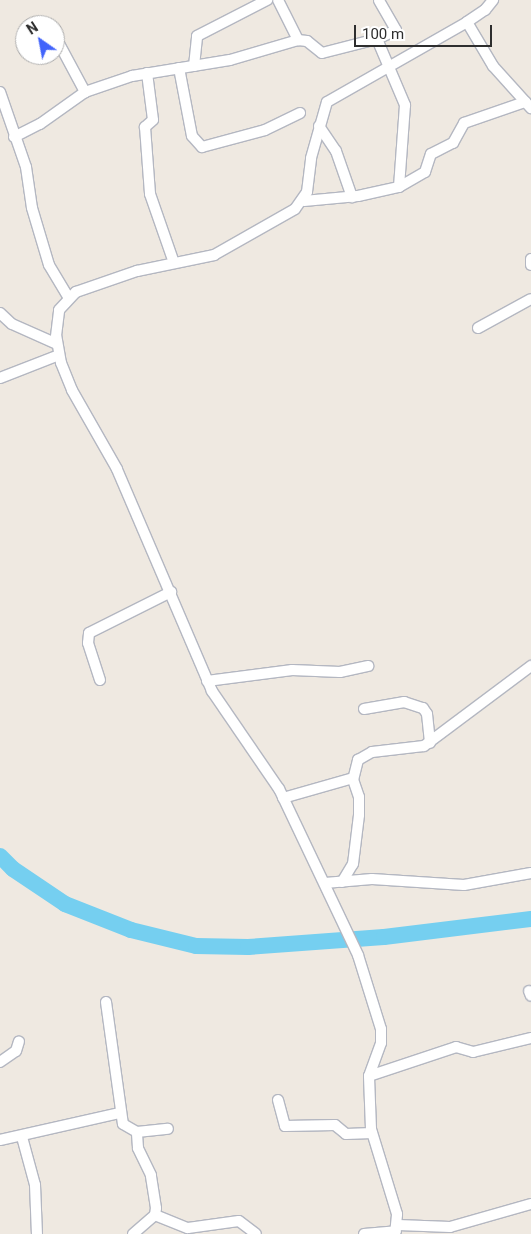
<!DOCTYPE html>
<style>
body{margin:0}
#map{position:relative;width:531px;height:1234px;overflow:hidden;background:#efe9e1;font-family:Roboto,sans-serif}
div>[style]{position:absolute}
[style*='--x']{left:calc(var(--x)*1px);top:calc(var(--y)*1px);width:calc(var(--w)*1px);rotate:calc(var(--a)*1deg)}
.river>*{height:16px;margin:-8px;padding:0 8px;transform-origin:8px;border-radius:8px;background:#75cff0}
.roads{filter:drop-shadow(1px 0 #b4b7c1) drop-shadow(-1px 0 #b4b7c1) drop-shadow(0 1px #b4b7c1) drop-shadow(0 -1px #b4b7c1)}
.minor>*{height:10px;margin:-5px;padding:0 5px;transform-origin:5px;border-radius:5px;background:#fff}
span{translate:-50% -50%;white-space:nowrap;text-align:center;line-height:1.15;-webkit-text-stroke:4.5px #fff;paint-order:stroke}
.north{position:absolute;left:15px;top:15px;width:50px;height:50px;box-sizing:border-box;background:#fff;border:1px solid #ababab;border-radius:50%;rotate:327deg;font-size:14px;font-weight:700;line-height:20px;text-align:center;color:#2e2e2e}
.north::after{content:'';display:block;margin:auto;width:18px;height:22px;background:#4264fb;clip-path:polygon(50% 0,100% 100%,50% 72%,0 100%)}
.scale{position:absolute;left:354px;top:25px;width:138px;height:22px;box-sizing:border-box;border:2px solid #2e2e2e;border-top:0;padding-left:6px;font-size:15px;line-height:18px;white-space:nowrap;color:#2e2e2e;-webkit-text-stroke:4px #fff;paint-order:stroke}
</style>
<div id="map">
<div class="river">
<i style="--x:0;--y:856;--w:18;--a:45"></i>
<i style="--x:13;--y:869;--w:63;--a:33.9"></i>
<i style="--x:65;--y:904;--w:71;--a:21.5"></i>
<i style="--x:131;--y:930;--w:67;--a:13.8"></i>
<i style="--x:196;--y:946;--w:52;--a:1.1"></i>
<i style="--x:248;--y:947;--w:136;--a:-4.2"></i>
<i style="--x:384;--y:937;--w:148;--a:-7"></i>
</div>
<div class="roads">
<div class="minor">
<i style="--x:278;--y:0;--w:45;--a:63.4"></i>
<i style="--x:467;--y:22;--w:51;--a:59.4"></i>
<i style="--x:493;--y:66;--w:57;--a:47.9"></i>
<i style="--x:55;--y:36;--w:64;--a:61.8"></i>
<i style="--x:377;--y:39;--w:21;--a:-25"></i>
<i style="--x:396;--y:30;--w:34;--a:-120"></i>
<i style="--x:194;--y:66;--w:30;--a:-84"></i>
<i style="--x:197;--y:36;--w:79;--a:-27.2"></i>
<i style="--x:179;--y:68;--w:69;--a:79.2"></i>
<i style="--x:192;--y:136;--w:15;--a:48"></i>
<i style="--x:202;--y:147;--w:65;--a:-15.1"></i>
<i style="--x:265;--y:130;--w:39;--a:-26"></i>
<i style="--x:147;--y:73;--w:47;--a:82.7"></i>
<i style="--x:153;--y:120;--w:11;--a:139"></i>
<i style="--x:145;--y:127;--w:67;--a:85.7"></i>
<i style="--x:150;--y:194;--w:73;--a:70.8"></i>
<i style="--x:0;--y:92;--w:79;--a:70.9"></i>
<i style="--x:26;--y:167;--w:41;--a:81.7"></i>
<i style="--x:32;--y:208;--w:59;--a:73.4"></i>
<i style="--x:49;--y:265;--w:37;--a:59"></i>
<i style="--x:319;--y:126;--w:30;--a:56"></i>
<i style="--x:336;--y:151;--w:49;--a:70.8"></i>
<i style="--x:14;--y:137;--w:29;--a:-27"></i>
<i style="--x:40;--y:124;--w:55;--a:-35.4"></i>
<i style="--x:85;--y:92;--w:50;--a:-18.8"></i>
<i style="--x:132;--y:76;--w:99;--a:-9.3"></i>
<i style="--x:230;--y:60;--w:71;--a:-16.4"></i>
<i style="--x:298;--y:40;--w:9;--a:6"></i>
<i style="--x:307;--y:41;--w:19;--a:39"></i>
<i style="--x:322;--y:53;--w:57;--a:-14.3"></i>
<i style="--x:377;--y:39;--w:72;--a:67"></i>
<i style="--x:405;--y:105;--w:82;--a:94.2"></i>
<i style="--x:304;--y:201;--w:54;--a:-5.3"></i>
<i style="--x:358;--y:196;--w:42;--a:-12.4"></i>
<i style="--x:399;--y:187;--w:30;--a:-30"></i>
<i style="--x:425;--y:172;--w:19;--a:-72"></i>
<i style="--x:431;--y:154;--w:25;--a:-27"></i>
<i style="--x:453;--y:143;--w:23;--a:-61"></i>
<i style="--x:464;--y:123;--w:65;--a:-19"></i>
<i style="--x:531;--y:259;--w:6;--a:90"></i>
<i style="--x:0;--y:313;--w:16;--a:43"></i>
<i style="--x:12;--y:324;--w:49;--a:24"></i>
<i style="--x:478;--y:328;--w:60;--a:-28.7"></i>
<i style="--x:0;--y:378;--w:63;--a:-21.3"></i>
<i style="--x:100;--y:680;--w:39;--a:-108"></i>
<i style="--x:88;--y:643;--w:10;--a:-84"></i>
<i style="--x:89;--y:633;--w:92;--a:-26.6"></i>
<i style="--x:207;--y:681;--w:86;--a:-7.4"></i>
<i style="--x:292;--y:670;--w:48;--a:2.4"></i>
<i style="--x:340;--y:672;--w:29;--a:-12"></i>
<i style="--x:364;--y:709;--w:41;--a:-9.9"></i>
<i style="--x:404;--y:702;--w:20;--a:18"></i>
<i style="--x:423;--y:708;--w:7;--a:56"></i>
<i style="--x:427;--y:714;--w:29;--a:84"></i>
<i style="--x:283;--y:798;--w:73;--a:-15.9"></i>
<i style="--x:342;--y:882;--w:21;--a:-59"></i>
<i style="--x:353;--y:864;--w:49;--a:-83"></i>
<i style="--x:359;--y:815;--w:18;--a:-90"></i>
<i style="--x:359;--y:797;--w:18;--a:-109"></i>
<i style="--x:353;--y:780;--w:21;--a:-76"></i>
<i style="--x:358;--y:760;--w:16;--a:-30"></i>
<i style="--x:372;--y:752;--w:52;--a:-6.6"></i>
<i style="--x:424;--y:746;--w:134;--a:-36.8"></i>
<i style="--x:325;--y:883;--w:47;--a:-4.9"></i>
<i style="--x:372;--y:879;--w:92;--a:3.7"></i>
<i style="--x:464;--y:885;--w:68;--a:-10.2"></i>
<i style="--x:529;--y:991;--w:5;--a:68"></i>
<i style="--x:106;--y:1002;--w:123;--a:82.1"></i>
<i style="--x:123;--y:1124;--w:16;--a:30"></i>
<i style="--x:137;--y:1132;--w:31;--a:-6"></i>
<i style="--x:0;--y:1062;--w:19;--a:-35"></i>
<i style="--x:16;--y:1051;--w:10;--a:-73"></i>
<i style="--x:369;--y:1076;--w:92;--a:-18.4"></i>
<i style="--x:456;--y:1047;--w:18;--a:16"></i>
<i style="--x:473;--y:1052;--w:60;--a:-13.6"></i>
<i style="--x:278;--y:1100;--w:27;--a:75"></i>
<i style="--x:285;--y:1126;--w:50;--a:-1.1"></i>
<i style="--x:335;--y:1125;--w:14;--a:39"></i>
<i style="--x:346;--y:1134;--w:26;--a:-2"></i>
<i style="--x:22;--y:1137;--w:50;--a:74.8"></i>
<i style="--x:35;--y:1185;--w:49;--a:87.7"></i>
<i style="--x:0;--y:1140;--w:123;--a:-12.7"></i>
<i style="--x:155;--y:1215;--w:35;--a:22"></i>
<i style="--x:188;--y:1228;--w:51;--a:-7.8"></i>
<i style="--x:239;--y:1221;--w:21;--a:37"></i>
<i style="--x:398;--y:1225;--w:52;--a:2.2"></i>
<i style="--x:450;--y:1227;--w:84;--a:-15.9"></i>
<i style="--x:133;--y:1234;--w:29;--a:-41"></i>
<i style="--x:155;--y:1215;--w:7;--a:-82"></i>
<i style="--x:156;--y:1208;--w:33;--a:-99"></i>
<i style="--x:151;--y:1175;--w:30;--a:-116"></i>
<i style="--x:138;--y:1148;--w:16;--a:-94"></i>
<i style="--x:364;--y:1234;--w:32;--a:-5"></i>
<i style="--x:395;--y:1234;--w:20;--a:-84"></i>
<i style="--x:397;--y:1214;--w:89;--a:-107"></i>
<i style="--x:371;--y:1129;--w:53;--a:-92.2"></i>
<i style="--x:369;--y:1076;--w:35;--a:-70"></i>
<i style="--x:381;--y:1043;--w:14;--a:-90"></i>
<i style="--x:381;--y:1029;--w:77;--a:-107.3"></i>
<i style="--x:358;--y:955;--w:184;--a:-115.4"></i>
<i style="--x:279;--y:789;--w:119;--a:-124.4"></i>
<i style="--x:212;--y:691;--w:241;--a:-113.2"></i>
<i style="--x:117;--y:469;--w:91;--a:-119.7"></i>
<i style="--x:72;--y:390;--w:29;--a:-112"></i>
<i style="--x:61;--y:363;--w:27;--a:-100"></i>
<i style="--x:56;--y:336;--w:26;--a:-83"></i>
<i style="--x:59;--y:310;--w:25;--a:-47"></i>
<i style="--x:76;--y:292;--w:65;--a:-19"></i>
<i style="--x:137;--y:271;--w:79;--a:-11.7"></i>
<i style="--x:214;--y:255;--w:93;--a:-29.6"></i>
<i style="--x:295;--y:209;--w:21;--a:-55"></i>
<i style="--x:307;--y:192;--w:34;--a:-83"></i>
<i style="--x:311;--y:158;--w:58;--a:-74.1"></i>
<i style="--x:327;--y:102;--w:161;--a:-29.7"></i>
<i style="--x:467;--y:22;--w:22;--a:-34"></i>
<i style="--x:485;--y:10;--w:13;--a:-51"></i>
</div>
</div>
<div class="north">N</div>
<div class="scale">100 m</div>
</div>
